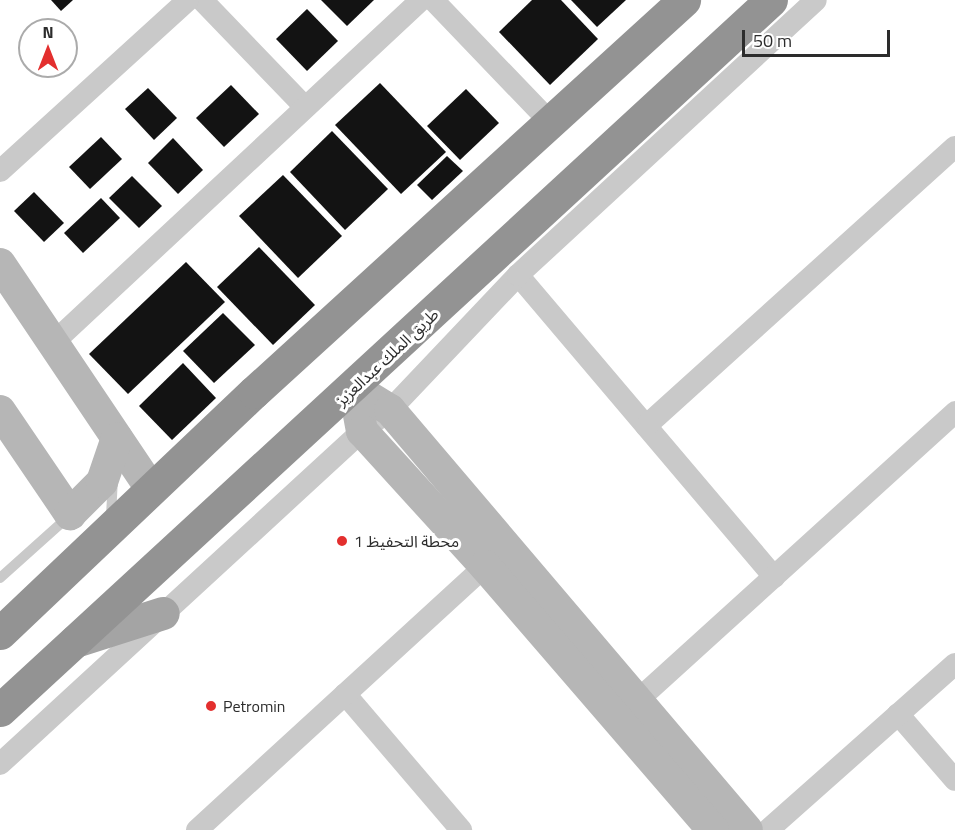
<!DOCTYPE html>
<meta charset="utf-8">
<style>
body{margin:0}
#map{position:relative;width:955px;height:830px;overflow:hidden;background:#fff;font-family:"Titillium Web","Noto Sans Arabic",sans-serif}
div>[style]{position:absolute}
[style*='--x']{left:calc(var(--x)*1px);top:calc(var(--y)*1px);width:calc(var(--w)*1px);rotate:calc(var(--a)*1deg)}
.building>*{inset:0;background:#131313}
.lane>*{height:10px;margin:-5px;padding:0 5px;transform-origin:5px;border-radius:5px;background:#c9c9c9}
.street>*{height:22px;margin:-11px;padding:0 11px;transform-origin:11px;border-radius:11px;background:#c9c9c9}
.secondary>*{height:32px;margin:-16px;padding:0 16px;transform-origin:16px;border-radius:16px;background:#b6b6b6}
.primary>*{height:33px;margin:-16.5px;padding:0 16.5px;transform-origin:16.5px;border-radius:16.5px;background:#a4a4a4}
.highway>*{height:33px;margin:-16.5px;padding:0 16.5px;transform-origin:16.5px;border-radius:16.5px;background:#939393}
.dots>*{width:16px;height:16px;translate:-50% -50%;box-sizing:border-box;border:3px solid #fff;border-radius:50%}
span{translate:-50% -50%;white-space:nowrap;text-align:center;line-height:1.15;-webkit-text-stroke:6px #fff;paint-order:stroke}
.street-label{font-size:16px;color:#2c2c2c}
.poi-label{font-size:16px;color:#2c2c2c}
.left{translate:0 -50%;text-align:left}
.north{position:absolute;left:18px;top:18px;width:60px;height:60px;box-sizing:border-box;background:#fff;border:2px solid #ababab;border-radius:50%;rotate:0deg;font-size:16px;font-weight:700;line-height:24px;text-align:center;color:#2c2c2c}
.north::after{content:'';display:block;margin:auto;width:21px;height:27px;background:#e32f2e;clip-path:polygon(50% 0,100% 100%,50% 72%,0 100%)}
.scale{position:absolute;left:742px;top:30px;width:148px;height:27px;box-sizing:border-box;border:3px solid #2c2c2c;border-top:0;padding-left:8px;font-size:18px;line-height:21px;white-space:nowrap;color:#2c2c2c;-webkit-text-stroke:4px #fff;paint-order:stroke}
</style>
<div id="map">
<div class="building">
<i style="clip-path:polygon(51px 0,73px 0,61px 11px)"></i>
<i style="clip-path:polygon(321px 0,374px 0,347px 26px)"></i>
<i style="clip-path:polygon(532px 0,561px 0,598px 39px,550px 85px,499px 32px)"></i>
<i style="clip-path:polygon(571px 0,626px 0,597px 27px)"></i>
<i style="clip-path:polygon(307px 9px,338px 41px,307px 71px,276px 39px)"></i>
<i style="clip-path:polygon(380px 83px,446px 152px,401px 194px,335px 125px)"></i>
<i style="clip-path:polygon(231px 85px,259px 114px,224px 147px,196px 118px)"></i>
<i style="clip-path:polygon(148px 88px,177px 118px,154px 140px,125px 109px)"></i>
<i style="clip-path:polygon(466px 89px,499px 123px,460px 160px,427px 126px)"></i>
<i style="clip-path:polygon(332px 131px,388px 189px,345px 230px,290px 172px)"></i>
<i style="clip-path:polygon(101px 137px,122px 159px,90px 189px,69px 167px)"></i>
<i style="clip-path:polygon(173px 138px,203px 170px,178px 194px,148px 163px)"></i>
<i style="clip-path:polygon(447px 156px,463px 171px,432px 200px,417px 185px)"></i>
<i style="clip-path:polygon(283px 175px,342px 236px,298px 278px,239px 216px)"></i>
<i style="clip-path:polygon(132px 176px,162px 206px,139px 228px,109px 198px)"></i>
<i style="clip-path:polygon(34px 192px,64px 223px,44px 242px,14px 211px)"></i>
<i style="clip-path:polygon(101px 198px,120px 218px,83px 253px,64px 233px)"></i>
<i style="clip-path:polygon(259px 247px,315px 305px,273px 345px,217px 287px)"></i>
<i style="clip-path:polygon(186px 262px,225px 302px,128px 394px,89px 354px)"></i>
<i style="clip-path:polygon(223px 313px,255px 345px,214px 383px,183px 351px)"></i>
<i style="clip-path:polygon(183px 363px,216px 398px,172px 440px,139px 406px)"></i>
</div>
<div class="lane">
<i style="--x:111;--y:516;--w:35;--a:-87"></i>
<i style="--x:0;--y:578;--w:91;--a:-41.9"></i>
</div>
<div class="street">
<i style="--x:202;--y:0;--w:149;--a:46.1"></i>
<i style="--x:433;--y:0;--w:169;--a:46.2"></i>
<i style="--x:0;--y:171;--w:254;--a:-42.3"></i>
<i style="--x:518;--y:275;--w:396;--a:49.7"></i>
<i style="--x:53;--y:343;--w:503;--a:-42.99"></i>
<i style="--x:646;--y:426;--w:416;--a:-42.1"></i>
<i style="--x:345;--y:694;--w:179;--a:49.5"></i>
<i style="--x:628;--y:709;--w:442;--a:-42.2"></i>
<i style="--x:898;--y:714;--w:87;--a:49.2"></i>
<i style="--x:0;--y:764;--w:492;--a:-42.6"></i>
<i style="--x:362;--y:431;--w:35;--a:-37"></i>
<i style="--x:390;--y:410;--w:186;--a:-46.5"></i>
<i style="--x:518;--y:275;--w:405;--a:-42.7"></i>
<i style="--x:197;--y:830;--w:391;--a:-42.5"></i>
<i style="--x:768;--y:830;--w:250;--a:-41.6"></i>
</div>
<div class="secondary">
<i style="--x:0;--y:264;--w:271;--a:56.1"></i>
<i style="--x:354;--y:388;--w:42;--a:31.4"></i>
<i style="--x:390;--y:410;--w:551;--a:49.64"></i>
<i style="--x:354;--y:388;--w:44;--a:79.5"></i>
<i style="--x:362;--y:431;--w:183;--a:47.7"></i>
<i style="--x:485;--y:566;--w:349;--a:49.2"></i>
<i style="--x:0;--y:411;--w:125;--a:55.8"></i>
<i style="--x:70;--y:514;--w:45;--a:-45"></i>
<i style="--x:102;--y:482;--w:46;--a:-71.2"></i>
</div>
<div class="primary">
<i style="--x:75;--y:641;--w:92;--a:-17.7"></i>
</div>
<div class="highway">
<i style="--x:0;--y:633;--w:350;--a:-43.5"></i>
<i style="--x:254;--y:392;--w:582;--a:-42.35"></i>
<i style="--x:0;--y:710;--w:1048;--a:-42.64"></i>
</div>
<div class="dots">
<i style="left:342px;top:541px;background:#e32f2e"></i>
<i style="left:211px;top:706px;background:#e32f2e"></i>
</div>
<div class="street-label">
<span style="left:387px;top:357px;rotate:-43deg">طريق الملك عبدالعزيز</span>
</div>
<div class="poi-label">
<span class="left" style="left:354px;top:541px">محطة التحفيظ 1</span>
<span class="left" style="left:223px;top:706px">Petromin</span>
</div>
<div class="north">N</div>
<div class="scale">50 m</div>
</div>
